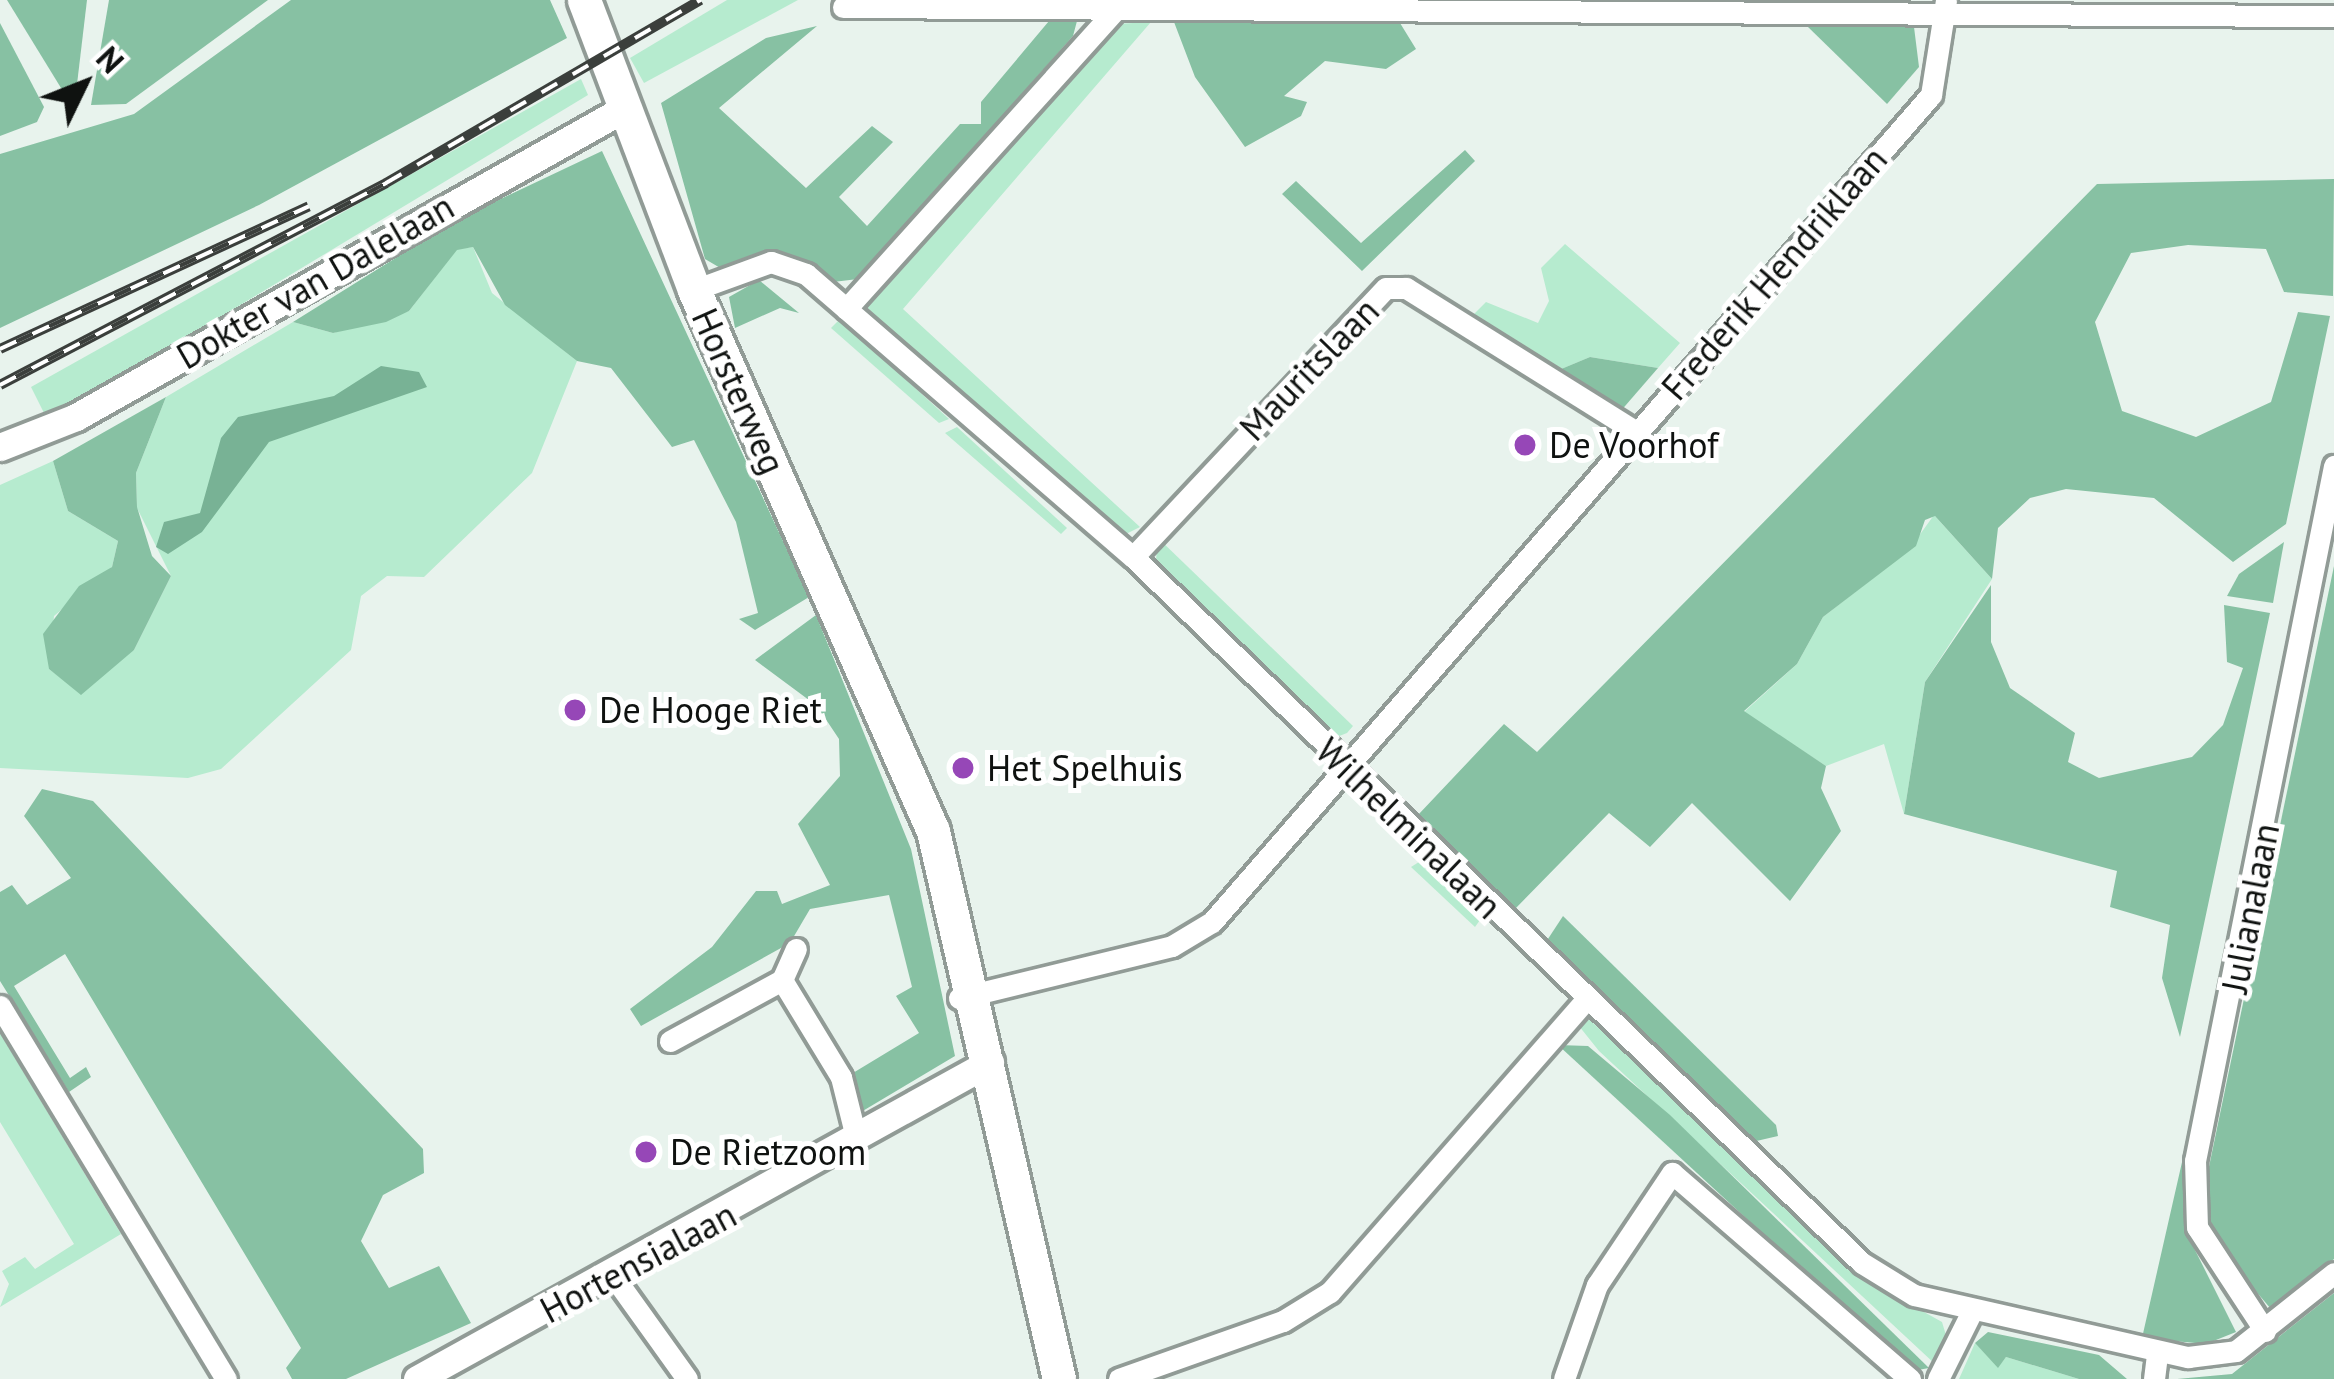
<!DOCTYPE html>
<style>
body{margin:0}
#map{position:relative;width:2334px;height:1379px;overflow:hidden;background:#e8f3ed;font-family:"PT Sans",sans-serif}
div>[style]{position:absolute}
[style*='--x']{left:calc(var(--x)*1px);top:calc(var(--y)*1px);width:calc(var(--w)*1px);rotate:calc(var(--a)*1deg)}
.green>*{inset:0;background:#b6ebcf}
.forest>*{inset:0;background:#87c1a3}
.water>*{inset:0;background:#78b295}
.roads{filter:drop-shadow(3px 0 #919b96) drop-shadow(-3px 0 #919b96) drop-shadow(0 3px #919b96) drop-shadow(0 -3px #919b96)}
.minor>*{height:21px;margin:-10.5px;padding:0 10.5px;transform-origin:10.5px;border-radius:10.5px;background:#fff}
.tertiary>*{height:27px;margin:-13.5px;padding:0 13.5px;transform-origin:13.5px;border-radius:13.5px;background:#fff}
.secondary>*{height:33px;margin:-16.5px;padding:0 16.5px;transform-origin:16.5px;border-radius:16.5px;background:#fff}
.rail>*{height:10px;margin-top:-5px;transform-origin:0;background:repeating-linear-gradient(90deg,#fff 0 18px,#3b3f3c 0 36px);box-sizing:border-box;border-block:3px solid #3b3f3c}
.dots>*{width:33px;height:33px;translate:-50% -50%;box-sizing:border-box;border:6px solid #fff;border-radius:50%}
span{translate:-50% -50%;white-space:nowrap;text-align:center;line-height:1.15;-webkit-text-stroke:10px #fff;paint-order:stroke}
.street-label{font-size:36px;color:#0f1210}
.poi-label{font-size:36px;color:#0f1210}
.left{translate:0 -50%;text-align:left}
.north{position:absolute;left:24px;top:24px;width:120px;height:120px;-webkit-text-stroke:9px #fff;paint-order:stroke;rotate:47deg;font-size:33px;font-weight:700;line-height:48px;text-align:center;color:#0f1210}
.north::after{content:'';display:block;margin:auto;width:42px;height:54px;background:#0f1210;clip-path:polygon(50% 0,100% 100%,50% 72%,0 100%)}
</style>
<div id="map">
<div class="green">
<i style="clip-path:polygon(727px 0,798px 0,644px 83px,630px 58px)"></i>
<i style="clip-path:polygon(1151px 22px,903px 309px,1140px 527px,1128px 533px,1107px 531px,866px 307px,1115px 24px)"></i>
<i style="clip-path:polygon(581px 79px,588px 95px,65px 411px,44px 413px,31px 387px)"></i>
<i style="clip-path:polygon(1565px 244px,1680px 343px,1658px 368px,1590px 357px,1554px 372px,1471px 317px,1486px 302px,1538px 323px,1549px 301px,1541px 268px)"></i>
<i style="clip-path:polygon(473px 247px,492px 293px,577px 361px,532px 473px,424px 577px,387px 576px,361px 596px,351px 650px,221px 769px,188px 778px,0 768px,0 485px,53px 461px,68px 511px,118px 541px,112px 567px,54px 616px,49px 669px,65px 681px,134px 650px,171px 576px,137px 508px,136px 473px,166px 397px,293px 322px,333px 333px,409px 311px,457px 249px)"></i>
<i style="clip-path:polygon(840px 319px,949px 419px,939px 423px,831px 328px)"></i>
<i style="clip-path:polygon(957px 427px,1067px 528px,1061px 534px,945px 433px)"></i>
<i style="clip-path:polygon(1934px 515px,1992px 579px,1925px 682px,1904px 814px,1884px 744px,1826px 766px,1744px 712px,1797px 664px,1823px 617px,1908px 551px)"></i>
<i style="clip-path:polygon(1158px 538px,1353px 726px,1347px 733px,1334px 738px,1155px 570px)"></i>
<i style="clip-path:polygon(1427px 857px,1485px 913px,1475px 927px,1411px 867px)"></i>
<i style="clip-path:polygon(1590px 1020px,1863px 1278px,1942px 1322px,1948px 1342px,1935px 1364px,1599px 1051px,1575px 1021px)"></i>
<i style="clip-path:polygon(0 1033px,121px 1234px,0 1307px,9px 1284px,2px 1271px,25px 1257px,35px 1269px,74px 1244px,0 1122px)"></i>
<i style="clip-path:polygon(1975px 1343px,1998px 1367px,2006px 1357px,2079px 1379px,1959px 1379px)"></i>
</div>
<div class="forest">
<i style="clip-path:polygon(7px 0,87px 0,75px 101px,69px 101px)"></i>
<i style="clip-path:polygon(109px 0,268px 0,126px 104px,91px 105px)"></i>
<i style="clip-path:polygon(291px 0,550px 0,567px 38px,259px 205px,0 328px,0 154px,134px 114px)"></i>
<i style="clip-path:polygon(1049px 21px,1077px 21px,1073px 36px,858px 279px,833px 282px,779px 254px,722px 269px,705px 259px,661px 103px,766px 38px,817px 26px,719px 108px,806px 188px,872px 126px,893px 142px,839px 197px,867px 226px,960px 124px,981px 124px,981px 102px)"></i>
<i style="clip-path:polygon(1174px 22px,1400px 23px,1416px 49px,1386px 69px,1325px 61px,1284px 96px,1307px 102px,1301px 116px,1245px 147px,1195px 77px)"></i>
<i style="clip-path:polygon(0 23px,44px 107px,37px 122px,0 136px)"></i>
<i style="clip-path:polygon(1807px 26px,1914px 27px,1919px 67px,1887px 104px)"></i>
<i style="clip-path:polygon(1465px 150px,1475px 161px,1362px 271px,1282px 194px,1296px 181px,1361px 243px)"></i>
<i style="clip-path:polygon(602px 151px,809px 597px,755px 630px,739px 619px,758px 613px,736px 522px,694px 440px,672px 447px,611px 368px,577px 361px,505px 305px,473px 247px,457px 250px,409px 311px,386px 322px,333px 333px,293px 322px,458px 219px)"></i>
<i style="clip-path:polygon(2334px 179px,2333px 296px,2284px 292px,2266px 249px,2188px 245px,2131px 253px,2095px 322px,2122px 411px,2196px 437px,2271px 402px,2298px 312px,2330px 316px,2286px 524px,2233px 562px,2154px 498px,2066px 489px,2030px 498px,1998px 528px,1992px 579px,1935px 516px,1925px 520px,1916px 546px,1823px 617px,1797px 664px,1744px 711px,1826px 766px,1821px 788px,1841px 831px,1790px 901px,1692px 803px,1650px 847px,1609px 813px,1514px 910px,1418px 815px,1504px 724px,1537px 752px,2097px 184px)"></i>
<i style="clip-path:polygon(759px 280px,799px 313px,780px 308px,735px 328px,729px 297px)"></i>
<i style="clip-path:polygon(1590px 357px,1658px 368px,1619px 413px,1554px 372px)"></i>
<i style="clip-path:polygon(166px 397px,136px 473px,137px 507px,152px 556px,171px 576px,134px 650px,81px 695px,49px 669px,43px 634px,79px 586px,112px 567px,118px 541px,68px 511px,53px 461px)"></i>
<i style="clip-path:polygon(2284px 542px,2273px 603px,2227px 596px,2239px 574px)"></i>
<i style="clip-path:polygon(2334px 566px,2334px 1259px,2271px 1309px,2213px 1241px,2205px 1186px)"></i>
<i style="clip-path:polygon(1991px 585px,1991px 642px,2010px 688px,2075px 733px,2068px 762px,2099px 778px,2192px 757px,2223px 725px,2243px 668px,2227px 662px,2224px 605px,2270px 613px,2180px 1037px,2162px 978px,2170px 925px,2110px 907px,2117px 871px,1904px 814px,1925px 682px)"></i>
<i style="clip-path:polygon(816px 615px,911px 849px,955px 1056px,861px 1112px,848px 1076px,919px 1033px,896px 996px,912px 987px,889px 895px,810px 909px,790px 943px,641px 1026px,630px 1009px,712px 947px,756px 891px,777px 891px,782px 904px,830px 885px,798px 824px,840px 776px,839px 739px,817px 706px,755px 660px)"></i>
<i style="clip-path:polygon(42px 789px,93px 801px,423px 1149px,424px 1173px,383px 1195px,361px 1241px,389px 1288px,439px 1266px,471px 1323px,346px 1379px,292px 1379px,286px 1368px,301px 1348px,65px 954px,14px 986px,70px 1078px,86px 1067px,91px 1077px,69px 1092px,0 981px,0 892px,12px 885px,27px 905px,71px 878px,24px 816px)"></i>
<i style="clip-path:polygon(1563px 916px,1776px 1125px,1778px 1136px,1752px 1142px,1544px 945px)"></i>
<i style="clip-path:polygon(1558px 1045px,1588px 1046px,1670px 1115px,1929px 1368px,1912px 1371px)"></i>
<i style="clip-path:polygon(2195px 1105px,2192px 1244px,2236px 1332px,2206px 1344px,2142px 1338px)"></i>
<i style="clip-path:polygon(2334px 1293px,2334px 1379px,2177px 1379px,2232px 1374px)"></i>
<i style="clip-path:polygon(1988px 1332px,2099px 1355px,2127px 1379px,2079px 1379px,2006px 1357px,1998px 1368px,1975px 1343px)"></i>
</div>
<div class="water">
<i style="clip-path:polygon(381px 366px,419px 372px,427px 387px,269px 442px,202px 532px,168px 554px,156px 547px,164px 522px,200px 513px,221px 438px,238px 417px,334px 396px)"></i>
</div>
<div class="roads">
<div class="minor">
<i style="--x:843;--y:7;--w:1491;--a:0.35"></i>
<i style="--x:694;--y:290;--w:82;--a:-20"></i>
<i style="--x:771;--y:262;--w:37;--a:19"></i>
<i style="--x:806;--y:274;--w:432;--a:40.9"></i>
<i style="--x:1133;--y:557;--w:1015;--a:44.08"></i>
<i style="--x:1862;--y:1263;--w:61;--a:31.6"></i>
<i style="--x:1914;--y:1295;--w:281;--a:12.8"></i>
<i style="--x:2188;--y:1357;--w:48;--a:-7.1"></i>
<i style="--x:2236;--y:1351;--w:125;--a:-38.5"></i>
<i style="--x:846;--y:309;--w:405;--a:-48"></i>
<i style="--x:1133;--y:557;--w:369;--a:-46.8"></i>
<i style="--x:1386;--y:288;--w:20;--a:0"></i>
<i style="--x:1406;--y:288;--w:270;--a:32"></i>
<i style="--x:782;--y:980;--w:114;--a:58.7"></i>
<i style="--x:841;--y:1077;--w:62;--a:76"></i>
<i style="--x:959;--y:998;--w:219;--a:-13.7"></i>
<i style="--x:1172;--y:946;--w:47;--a:-31"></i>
<i style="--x:1212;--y:922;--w:1096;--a:-49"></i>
<i style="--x:1931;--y:95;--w:96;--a:-81"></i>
<i style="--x:0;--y:1006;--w:436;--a:58.8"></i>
<i style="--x:670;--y:1041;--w:128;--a:-28.6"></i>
<i style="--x:782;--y:980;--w:34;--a:-66"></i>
<i style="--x:614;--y:1277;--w:125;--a:54.4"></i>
<i style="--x:2265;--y:1331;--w:124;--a:-123.2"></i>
<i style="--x:2197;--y:1227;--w:66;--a:-91.7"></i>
<i style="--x:2195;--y:1161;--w:709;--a:-78.69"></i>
<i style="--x:1119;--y:1379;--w:174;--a:-19.5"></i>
<i style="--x:1283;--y:1321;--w:55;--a:-31.7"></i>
<i style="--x:1330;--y:1292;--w:387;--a:-48.8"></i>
<i style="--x:1564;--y:1379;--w:100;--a:-70.7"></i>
<i style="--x:1597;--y:1285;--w:135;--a:-56.2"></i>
<i style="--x:1672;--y:1173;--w:315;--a:40.9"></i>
<i style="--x:1938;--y:1379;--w:72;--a:-63.4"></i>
<i style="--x:2154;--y:1379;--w:25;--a:-83"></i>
</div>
<div class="tertiary">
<i style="--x:0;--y:447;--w:82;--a:-21.5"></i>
<i style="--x:76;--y:417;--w:632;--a:-29.36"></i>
<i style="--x:417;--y:1379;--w:655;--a:-28.95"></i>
</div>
<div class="secondary">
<i style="--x:584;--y:0;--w:310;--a:69.2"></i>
<i style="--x:694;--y:290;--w:591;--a:66.17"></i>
<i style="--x:933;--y:831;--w:562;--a:77.05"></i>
</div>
</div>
<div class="rail">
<i style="--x:0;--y:349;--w:340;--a:-24.8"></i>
<i style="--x:0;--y:385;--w:436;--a:-27.6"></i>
<i style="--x:386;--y:183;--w:364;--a:-30.2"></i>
</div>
<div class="dots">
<i style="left:1525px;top:445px;background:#9647b7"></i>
<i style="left:575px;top:710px;background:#9647b7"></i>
<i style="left:963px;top:768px;background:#9647b7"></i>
<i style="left:646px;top:1152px;background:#9647b7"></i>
</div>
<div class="street-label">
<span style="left:1774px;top:273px;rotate:-49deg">Frederik Hendriklaan</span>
<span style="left:315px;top:281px;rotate:-30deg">Dokter van Dalelaan</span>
<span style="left:1309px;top:369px;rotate:-46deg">Mauritslaan</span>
<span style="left:739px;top:391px;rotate:66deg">Horsterweg</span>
<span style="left:1409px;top:828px;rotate:44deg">Wilhelminalaan</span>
<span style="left:2250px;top:908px;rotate:-79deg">Julianalaan</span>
<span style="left:638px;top:1262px;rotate:-28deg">Hortensialaan</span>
</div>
<div class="poi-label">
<span class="left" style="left:1549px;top:445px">De Voorhof</span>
<span class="left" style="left:599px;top:710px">De Hooge Riet</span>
<span class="left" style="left:987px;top:768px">Het Spelhuis</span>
<span class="left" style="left:670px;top:1152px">De Rietzoom</span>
</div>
<div class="north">N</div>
</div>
